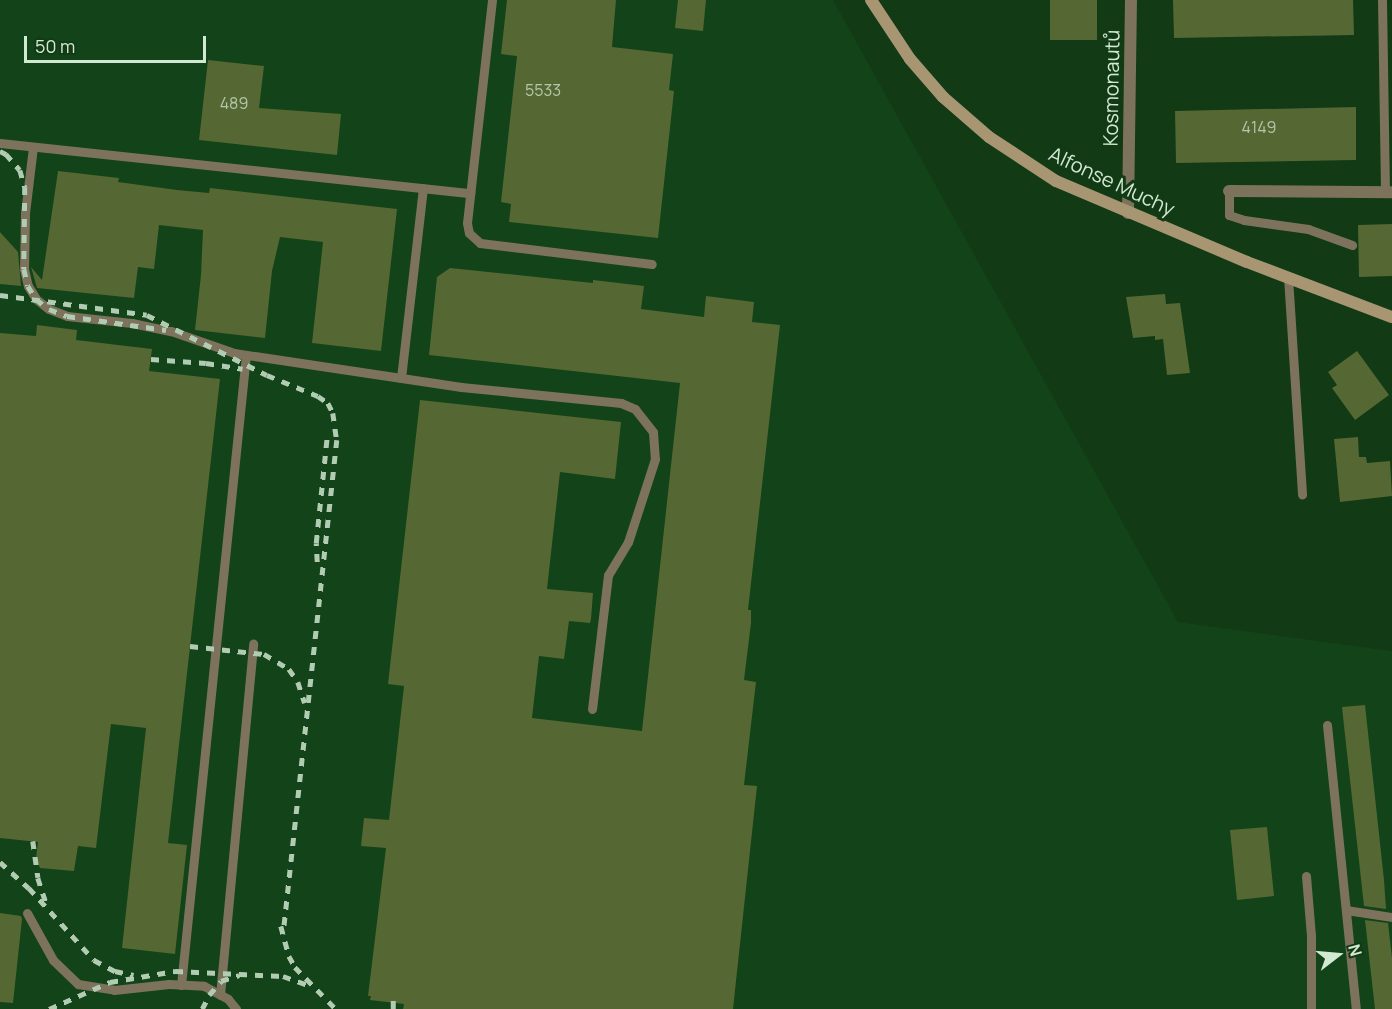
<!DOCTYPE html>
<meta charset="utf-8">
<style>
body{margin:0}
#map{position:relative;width:1392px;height:1009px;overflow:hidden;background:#113a15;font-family:Manrope,sans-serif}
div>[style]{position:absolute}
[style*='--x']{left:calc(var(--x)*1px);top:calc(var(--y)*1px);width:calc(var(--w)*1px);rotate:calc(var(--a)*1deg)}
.built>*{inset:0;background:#134318}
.building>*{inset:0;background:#556733}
.service>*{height:9px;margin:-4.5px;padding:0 4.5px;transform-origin:4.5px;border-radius:4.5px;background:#7d725c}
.minor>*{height:12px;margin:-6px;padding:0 6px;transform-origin:6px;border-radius:6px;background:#7d725c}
.secondary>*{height:12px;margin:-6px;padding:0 6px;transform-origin:6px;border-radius:6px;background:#a89673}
.rail>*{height:4.5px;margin-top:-2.25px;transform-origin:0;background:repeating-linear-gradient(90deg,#b2ccb3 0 8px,transparent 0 16px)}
span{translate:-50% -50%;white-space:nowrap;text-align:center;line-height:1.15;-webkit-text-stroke:6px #113a15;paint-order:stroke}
.number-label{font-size:16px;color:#b3c8aa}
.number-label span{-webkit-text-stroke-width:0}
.street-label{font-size:20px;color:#d2e9d2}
.north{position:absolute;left:1308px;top:925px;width:60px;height:60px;-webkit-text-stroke:4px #113a15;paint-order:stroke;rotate:74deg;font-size:16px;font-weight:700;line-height:24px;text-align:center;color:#d2e9d2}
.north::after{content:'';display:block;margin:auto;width:21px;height:27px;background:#d2e9d2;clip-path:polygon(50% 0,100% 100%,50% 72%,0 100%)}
.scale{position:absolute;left:24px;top:36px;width:182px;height:27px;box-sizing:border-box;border:3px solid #d2e9d2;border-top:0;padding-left:8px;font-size:18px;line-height:21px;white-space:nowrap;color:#d2e9d2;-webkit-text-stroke:4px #113a15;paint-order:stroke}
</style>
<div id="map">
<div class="built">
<i style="clip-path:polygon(0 0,833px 0,1178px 622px,1392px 651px,1392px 1009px,0 1009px)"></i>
</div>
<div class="building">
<i style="clip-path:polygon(507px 0,616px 0,612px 47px,673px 54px,669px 90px,674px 91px,658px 238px,509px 222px,511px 204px,501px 202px,517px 56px,501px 54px)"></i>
<i style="clip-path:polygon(678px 0,706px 0,703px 31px,675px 28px)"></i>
<i style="clip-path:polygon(1050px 0,1097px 0,1097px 40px,1050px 40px)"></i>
<i style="clip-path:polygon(1173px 0,1353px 0,1354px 35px,1174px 38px)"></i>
<i style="clip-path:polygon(208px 60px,264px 66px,259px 108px,341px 114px,337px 155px,199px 140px)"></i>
<i style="clip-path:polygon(1356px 107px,1356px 160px,1176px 163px,1175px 111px)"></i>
<i style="clip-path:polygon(58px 171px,119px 178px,118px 182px,177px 190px,209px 193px,210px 188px,397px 209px,381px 351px,312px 343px,323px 242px,280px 237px,272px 271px,265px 338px,195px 330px,201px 275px,203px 230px,159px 225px,154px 269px,138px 267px,134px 298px,37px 288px,31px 267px,42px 280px)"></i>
<i style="clip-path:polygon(1392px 224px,1392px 276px,1359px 277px,1358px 225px)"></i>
<i style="clip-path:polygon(0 232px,18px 252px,21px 286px,0 284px)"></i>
<i style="clip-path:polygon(450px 268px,593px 283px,593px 280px,644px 286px,641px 309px,704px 317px,706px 296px,754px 302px,752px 322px,780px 325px,748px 610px,751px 610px,751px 623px,744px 680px,756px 682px,744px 785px,757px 786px,733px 1009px,403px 1009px,404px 1004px,370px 1000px,371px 996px,368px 996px,386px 848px,361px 846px,364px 818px,389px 820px,404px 686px,388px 684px,420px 400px,621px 422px,615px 479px,560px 472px,547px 589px,593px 593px,591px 619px,590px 623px,569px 621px,564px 659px,539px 656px,532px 718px,642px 731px,680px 383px,429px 355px,437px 277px)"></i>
<i style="clip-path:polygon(1165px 294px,1166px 304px,1180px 303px,1190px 373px,1167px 375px,1163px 339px,1155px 340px,1155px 336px,1133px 338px,1126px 297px)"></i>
<i style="clip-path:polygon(37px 325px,77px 330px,76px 340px,152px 349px,149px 371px,220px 379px,168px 843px,187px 845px,175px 954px,122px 948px,146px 728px,111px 724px,96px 848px,78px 846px,74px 871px,40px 868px,36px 858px,38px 842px,0 838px,0 333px,36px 336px)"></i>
<i style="clip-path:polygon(1357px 351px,1389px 395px,1355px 420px,1332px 388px,1337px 385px,1328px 372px)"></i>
<i style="clip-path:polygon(1358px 437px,1359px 457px,1366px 457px,1367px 463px,1390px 461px,1392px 496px,1340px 502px,1334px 439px)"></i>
<i style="clip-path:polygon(1365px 705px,1384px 880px,1386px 909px,1364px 906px,1344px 726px,1342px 707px)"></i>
<i style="clip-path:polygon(1267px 827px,1274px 896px,1237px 900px,1230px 830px)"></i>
<i style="clip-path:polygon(0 913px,21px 916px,22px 919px,13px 1003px,0 1002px)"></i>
<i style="clip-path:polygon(1365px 920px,1388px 923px,1392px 958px,1392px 1009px,1375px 1009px)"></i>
</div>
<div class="service">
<i style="--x:492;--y:0;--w:224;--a:96.4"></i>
<i style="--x:467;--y:223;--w:10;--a:79"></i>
<i style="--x:469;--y:233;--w:15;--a:42"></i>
<i style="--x:480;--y:243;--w:173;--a:7"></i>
<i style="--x:1382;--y:0;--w:192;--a:89.1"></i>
<i style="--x:0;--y:143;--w:473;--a:6.1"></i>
<i style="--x:33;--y:147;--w:66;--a:96.9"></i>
<i style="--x:25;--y:213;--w:56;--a:91"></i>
<i style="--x:24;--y:269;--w:17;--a:77"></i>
<i style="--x:28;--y:286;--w:15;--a:58"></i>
<i style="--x:36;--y:299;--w:16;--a:38"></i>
<i style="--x:49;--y:309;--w:19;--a:21"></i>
<i style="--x:67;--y:316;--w:65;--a:6.1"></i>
<i style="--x:132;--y:323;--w:40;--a:12"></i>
<i style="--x:171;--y:331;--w:67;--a:19.2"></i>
<i style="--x:234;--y:353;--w:230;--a:8.5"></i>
<i style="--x:461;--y:387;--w:161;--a:5.7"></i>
<i style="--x:621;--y:403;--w:15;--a:23"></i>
<i style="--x:635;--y:409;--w:29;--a:52"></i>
<i style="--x:653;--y:432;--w:27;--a:86"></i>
<i style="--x:655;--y:459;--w:87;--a:108"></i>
<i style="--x:628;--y:542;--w:39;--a:121"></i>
<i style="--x:608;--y:575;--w:135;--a:96.8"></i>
<i style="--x:1229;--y:191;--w:24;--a:90"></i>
<i style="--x:1229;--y:215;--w:16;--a:18"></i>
<i style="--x:1244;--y:220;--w:65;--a:8"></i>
<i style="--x:1308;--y:229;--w:47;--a:20"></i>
<i style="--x:1288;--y:277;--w:218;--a:86.3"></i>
<i style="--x:401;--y:378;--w:191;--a:-83.4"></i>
<i style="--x:1327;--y:725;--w:285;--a:84.2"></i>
<i style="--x:1306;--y:876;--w:60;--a:85.2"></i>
<i style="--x:1311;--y:936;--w:73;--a:90"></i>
<i style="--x:1346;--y:910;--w:47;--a:8.7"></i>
<i style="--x:27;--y:913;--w:54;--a:61"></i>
<i style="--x:53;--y:960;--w:35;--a:44"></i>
<i style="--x:78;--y:984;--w:36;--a:9"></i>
<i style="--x:114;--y:990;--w:55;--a:-6.2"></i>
<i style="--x:169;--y:984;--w:35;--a:3"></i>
<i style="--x:204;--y:986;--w:27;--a:28"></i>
<i style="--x:228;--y:999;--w:13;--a:51"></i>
<i style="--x:181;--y:985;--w:633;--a:-84.11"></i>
<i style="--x:220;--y:995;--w:353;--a:-84.6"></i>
</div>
<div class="minor">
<i style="--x:1229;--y:191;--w:163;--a:0.4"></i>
<i style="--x:1128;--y:213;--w:213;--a:-89.2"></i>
</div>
<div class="secondary">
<i style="--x:871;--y:0;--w:71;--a:56.5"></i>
<i style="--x:910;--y:59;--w:50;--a:49"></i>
<i style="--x:943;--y:97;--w:61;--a:41"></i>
<i style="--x:989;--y:137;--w:80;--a:33.3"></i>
<i style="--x:1056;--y:181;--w:207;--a:23"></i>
<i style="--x:1247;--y:262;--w:155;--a:20.8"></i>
</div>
<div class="rail">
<i style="--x:0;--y:151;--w:7;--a:27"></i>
<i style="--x:6;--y:154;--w:21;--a:49"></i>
<i style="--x:20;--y:170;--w:18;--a:74"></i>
<i style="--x:25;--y:187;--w:82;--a:90.7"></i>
<i style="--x:24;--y:269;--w:17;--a:77"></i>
<i style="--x:28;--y:286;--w:15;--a:58"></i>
<i style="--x:36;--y:299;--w:16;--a:38"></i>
<i style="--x:49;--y:309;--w:19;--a:21"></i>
<i style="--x:67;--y:316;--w:100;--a:8"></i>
<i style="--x:0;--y:295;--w:148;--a:7.7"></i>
<i style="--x:147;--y:315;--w:134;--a:26.6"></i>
<i style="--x:267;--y:375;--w:55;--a:22.4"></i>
<i style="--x:318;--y:396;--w:12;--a:35"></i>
<i style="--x:328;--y:403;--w:11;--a:63"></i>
<i style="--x:333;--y:413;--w:27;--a:82"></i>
<i style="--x:337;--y:440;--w:497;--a:96.2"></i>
<i style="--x:151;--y:359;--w:55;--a:4.2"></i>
<i style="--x:206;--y:363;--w:37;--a:9"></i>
<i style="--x:317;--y:562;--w:19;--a:-93"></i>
<i style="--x:316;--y:543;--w:107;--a:-84.1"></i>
<i style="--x:190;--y:646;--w:74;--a:6.2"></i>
<i style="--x:264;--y:654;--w:29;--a:31"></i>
<i style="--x:289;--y:669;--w:16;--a:55"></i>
<i style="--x:298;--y:682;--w:22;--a:72"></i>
<i style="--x:33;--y:841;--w:37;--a:82"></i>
<i style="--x:38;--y:878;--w:25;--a:72"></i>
<i style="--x:0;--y:862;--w:39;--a:42"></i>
<i style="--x:29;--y:888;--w:97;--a:47.9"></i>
<i style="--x:94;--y:960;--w:24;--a:28"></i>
<i style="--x:115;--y:971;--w:19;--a:12"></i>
<i style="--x:281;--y:926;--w:31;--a:75"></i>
<i style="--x:289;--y:956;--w:13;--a:61"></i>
<i style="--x:295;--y:967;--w:59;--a:45.7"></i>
<i style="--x:49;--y:1009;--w:67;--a:-23.9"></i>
<i style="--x:110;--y:982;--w:66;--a:-9.6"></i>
<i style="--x:175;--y:971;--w:108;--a:2.7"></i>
<i style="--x:283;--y:976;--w:27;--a:20"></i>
<i style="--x:202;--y:1009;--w:16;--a:-63"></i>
<i style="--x:209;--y:995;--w:18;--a:-49"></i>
<i style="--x:221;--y:981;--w:19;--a:-18"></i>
<i style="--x:393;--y:1009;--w:10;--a:-90"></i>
</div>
<div class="number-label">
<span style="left:543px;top:90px">5533</span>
<span style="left:234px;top:103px">489</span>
<span style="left:1259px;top:127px">4149</span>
</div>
<div class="street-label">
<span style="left:1111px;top:88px;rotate:-89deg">Kosmonautů</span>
<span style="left:1112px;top:181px;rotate:25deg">Alfonse Muchy</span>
</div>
<div class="north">N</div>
<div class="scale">50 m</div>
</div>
